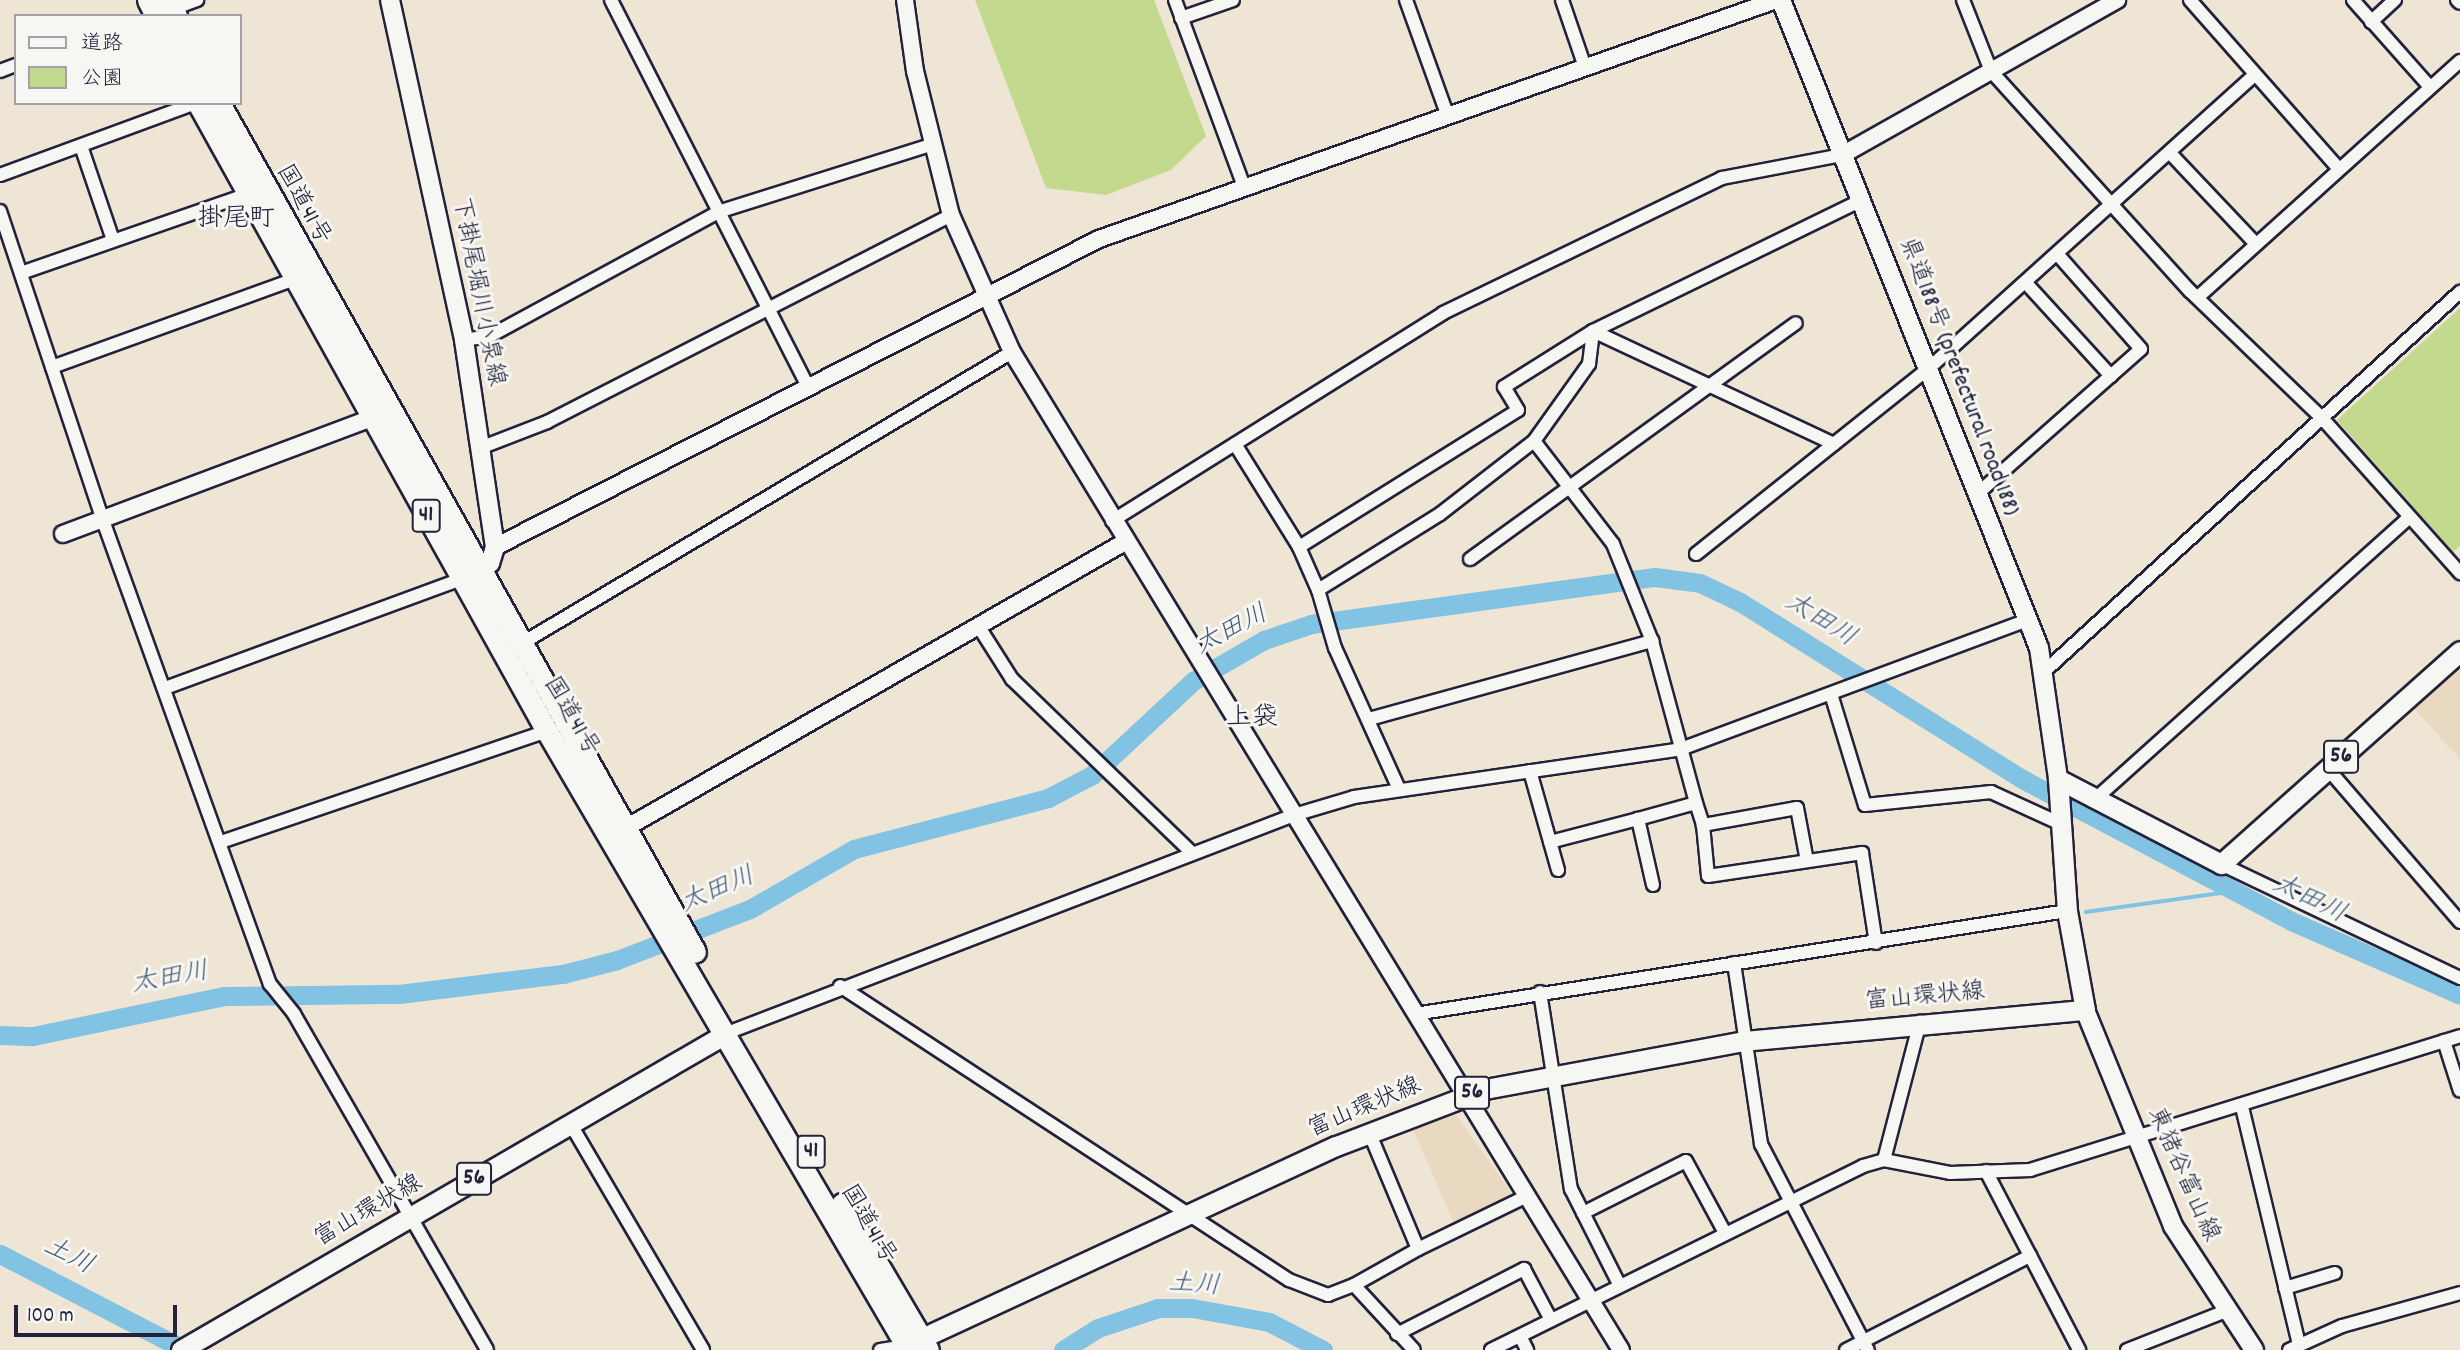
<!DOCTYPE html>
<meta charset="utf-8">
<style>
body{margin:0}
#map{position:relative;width:2460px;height:1350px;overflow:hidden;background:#efe5d5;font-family:Dekko,"Klee One",sans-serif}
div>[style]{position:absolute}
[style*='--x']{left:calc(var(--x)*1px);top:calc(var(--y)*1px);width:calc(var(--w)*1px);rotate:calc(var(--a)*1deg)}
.built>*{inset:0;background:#ead9c1}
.green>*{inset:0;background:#c2d98e}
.stream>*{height:3.5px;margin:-1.75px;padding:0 1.75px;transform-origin:1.75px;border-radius:1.75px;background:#82c2e2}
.river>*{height:19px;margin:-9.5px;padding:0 9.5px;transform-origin:9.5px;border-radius:9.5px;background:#82c2e2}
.roads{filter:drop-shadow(2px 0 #22223b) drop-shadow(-2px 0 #22223b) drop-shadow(0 2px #22223b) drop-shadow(0 -2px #22223b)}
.minor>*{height:12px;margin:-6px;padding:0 6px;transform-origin:6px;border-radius:6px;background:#f6f6f2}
.tertiary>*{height:16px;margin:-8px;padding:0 8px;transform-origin:8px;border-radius:8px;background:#f6f6f2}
.secondary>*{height:18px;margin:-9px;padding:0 9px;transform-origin:9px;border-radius:9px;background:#f6f6f2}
.primary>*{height:19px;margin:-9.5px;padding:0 9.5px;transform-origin:9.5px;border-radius:9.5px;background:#f6f6f2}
.trunk>*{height:21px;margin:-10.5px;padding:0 10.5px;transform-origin:10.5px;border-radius:10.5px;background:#f6f6f2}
span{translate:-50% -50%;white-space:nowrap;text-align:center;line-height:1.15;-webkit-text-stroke:6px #f6f6f2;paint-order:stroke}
.shield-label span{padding:2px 5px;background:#f6f6f2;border:2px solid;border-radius:5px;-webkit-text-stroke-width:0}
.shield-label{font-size:23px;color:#22223b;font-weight:700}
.street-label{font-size:24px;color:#22223b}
.neighbourhood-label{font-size:26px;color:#22223b}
.water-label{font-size:26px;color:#445a75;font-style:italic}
.legend{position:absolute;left:14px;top:14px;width:228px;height:91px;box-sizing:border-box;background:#f6f6f2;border:2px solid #a1a1a9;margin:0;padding:9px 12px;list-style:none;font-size:21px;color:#22223b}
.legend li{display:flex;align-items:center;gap:14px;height:35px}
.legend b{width:35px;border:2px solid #a1a1a9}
.scale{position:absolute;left:14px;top:1305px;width:163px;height:32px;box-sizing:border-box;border:4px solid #22223b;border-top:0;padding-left:9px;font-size:21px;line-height:24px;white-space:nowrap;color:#22223b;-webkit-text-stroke:5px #f6f6f2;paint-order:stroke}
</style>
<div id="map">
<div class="built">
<i style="clip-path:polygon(2460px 659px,2460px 759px,2410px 704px)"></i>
<i style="clip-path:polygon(1453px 1110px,1514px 1197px,1456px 1228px,1411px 1124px)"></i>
</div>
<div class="green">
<i style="clip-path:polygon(975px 0,1154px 0,1206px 136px,1171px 170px,1106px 195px,1046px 188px)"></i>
<i style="clip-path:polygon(2460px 308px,2460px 546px,2453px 552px,2337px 420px)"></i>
</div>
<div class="stream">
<i style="--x:2086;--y:912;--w:150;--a:-8"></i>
</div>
<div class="river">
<i style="--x:0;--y:1035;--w:33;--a:2"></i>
<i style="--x:33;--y:1036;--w:196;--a:-11.8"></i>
<i style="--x:225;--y:996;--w:174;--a:-0.7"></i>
<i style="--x:399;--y:994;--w:165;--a:-7"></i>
<i style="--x:563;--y:974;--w:56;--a:-14.5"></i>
<i style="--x:617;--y:960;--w:142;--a:-21"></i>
<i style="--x:750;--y:909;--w:120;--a:-30"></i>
<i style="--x:854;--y:849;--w:201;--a:-14.7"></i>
<i style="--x:1048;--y:798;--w:50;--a:-27.6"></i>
<i style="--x:1092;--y:775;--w:138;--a:-42.9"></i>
<i style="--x:1193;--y:681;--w:82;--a:-30"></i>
<i style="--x:1264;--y:640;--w:50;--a:-18.8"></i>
<i style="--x:1311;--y:624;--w:347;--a:-7.8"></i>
<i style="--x:1655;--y:577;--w:45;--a:7.6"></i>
<i style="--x:1700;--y:583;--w:44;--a:25.4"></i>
<i style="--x:1740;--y:602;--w:335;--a:32.1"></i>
<i style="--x:2024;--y:780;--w:302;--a:27.8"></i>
<i style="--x:2291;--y:921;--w:184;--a:23.6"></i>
<i style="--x:0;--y:1254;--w:208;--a:27.4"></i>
<i style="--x:1063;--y:1350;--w:41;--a:-32.2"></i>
<i style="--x:1098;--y:1328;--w:63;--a:-18.4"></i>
<i style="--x:1158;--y:1308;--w:34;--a:0"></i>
<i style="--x:1192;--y:1308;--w:78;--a:10.3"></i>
<i style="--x:1269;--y:1322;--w:61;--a:27.4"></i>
</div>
<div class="roads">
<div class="minor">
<i style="--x:611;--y:0;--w:434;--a:63"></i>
<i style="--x:1175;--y:0;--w:199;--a:69.7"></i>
<i style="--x:1406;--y:0;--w:121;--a:70.2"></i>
<i style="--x:1562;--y:0;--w:71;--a:71.1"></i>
<i style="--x:1963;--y:0;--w:76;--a:68.5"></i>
<i style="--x:1991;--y:71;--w:297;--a:47.9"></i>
<i style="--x:2190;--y:291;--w:183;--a:43.9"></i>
<i style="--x:2322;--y:418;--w:208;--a:48.3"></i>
<i style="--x:2190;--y:0;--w:225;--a:48.6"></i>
<i style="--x:2353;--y:0;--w:116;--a:48.5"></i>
<i style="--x:2457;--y:0;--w:4;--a:45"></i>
<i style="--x:172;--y:9;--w:27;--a:-20"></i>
<i style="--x:1181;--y:18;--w:55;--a:-19.1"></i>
<i style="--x:2371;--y:22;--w:33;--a:-43"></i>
<i style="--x:0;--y:71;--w:17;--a:-21"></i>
<i style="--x:81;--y:146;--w:99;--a:71.2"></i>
<i style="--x:2170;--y:153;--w:125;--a:46.6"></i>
<i style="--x:0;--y:175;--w:209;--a:-20.2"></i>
<i style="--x:0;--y:211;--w:332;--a:71.6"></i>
<i style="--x:105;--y:526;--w:487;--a:70.2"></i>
<i style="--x:270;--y:984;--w:38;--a:51"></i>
<i style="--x:294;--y:1014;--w:387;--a:60.1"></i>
<i style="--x:21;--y:273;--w:237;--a:-19.2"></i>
<i style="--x:2026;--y:283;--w:126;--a:47.6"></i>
<i style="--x:2198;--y:297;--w:353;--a:-42"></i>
<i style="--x:464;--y:340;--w:26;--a:-9"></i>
<i style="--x:490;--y:336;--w:260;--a:-28.5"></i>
<i style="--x:718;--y:212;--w:223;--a:-17.5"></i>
<i style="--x:52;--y:367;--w:255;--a:-19.9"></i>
<i style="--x:1534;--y:441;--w:95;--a:-54.5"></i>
<i style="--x:1589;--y:364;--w:33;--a:-83"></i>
<i style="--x:1593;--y:331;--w:266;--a:25.1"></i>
<i style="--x:1235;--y:444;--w:121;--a:58.1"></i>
<i style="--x:1299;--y:547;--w:47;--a:66.2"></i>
<i style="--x:480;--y:448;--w:72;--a:-21.2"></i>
<i style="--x:547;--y:422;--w:454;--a:-27.1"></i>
<i style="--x:1976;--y:495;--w:220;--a:-41.5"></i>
<i style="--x:2141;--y:349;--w:125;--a:-131.4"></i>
<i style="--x:1112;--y:521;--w:391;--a:-32.1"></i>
<i style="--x:1443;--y:313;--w:310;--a:-25.8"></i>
<i style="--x:1722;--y:178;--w:122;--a:-10.9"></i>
<i style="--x:1299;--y:547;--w:258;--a:-32"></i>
<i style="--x:1518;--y:410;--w:27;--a:-121"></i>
<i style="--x:1504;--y:387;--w:105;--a:-32.2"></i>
<i style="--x:1593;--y:331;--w:299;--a:-26"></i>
<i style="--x:1696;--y:554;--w:297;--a:-38.6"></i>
<i style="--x:1928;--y:369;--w:440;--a:-42"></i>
<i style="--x:1470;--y:559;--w:402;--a:-35.9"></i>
<i style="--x:979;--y:627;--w:62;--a:57.6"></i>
<i style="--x:1012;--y:679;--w:248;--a:44"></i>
<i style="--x:519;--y:645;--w:573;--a:-30.72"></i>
<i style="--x:2046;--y:670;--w:561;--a:-42.4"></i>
<i style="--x:165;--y:688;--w:316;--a:-20.2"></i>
<i style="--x:1831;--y:694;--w:116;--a:73"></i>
<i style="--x:1865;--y:805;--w:127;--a:-5.9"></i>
<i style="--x:1991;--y:792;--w:77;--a:24.6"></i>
<i style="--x:1369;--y:719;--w:294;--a:-15.4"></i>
<i style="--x:2328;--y:769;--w:202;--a:49.2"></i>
<i style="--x:1530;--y:771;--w:103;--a:74.2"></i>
<i style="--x:1399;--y:789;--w:155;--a:-114.4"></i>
<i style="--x:1335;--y:648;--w:60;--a:-106.3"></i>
<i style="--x:1318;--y:590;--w:144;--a:-31.9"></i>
<i style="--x:1440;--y:514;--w:119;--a:-37.8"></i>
<i style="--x:1534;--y:441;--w:130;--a:52.5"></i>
<i style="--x:1613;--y:544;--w:105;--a:68.1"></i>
<i style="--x:1652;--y:641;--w:168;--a:74.8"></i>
<i style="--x:2093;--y:801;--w:425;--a:-41.9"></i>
<i style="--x:221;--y:842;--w:344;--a:-18.8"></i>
<i style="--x:1550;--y:842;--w:91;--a:-14.6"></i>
<i style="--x:1807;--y:861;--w:54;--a:-100.7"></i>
<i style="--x:1797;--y:808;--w:96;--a:169.7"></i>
<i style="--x:1703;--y:825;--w:51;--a:84.4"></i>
<i style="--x:1708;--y:876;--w:156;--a:-8.5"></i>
<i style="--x:1862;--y:853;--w:91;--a:81.2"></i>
<i style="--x:2221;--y:864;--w:265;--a:25.5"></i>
<i style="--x:1653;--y:885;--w:68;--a:-102.8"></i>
<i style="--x:1638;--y:819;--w:60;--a:-15.4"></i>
<i style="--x:1696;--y:803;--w:23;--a:72"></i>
<i style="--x:1734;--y:963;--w:183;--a:81.5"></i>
<i style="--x:1761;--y:1144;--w:232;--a:62.6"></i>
<i style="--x:840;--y:986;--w:537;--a:33.22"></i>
<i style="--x:1289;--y:1280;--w:42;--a:21"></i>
<i style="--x:1328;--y:1295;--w:28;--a:-21"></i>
<i style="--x:1354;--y:1285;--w:88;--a:47.3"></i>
<i style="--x:1540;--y:992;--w:199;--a:81.1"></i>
<i style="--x:1571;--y:1189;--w:106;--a:63.2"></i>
<i style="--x:1415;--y:1014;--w:660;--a:-8.98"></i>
<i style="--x:727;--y:1033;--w:607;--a:-21.03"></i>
<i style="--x:1294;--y:815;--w:63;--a:-16.7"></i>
<i style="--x:1354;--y:797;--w:327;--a:-8.3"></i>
<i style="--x:1678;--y:750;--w:373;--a:-20.4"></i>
<i style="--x:2444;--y:1041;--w:52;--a:72.3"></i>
<i style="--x:2242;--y:1107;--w:245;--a:76.5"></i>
<i style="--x:570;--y:1123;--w:263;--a:59.6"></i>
<i style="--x:1884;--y:1160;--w:143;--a:-75.4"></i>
<i style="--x:1986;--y:1171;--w:202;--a:62.5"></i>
<i style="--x:1583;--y:1213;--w:115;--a:-26.8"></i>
<i style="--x:1686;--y:1161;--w:80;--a:61.5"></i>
<i style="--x:1418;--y:1249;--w:121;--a:-25.9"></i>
<i style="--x:1354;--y:1285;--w:73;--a:-29.4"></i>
<i style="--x:1418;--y:1249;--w:127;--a:-112.7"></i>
<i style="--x:2285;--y:1288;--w:52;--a:-16.7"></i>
<i style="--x:1397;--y:1334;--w:143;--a:-27.1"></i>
<i style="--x:1524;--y:1269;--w:58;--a:62.1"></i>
<i style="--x:1520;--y:1336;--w:16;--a:63"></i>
<i style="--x:880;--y:1350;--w:26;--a:-9"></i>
<i style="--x:1491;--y:1350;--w:415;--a:-26.3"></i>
<i style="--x:1863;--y:1166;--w:22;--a:-16"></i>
<i style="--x:1884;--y:1160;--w:67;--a:11.1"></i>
<i style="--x:1950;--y:1173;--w:80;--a:-2.1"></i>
<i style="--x:2030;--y:1170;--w:450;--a:-17.3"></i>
<i style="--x:1846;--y:1350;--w:207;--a:-27.1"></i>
<i style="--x:2127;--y:1350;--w:106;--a:-21.5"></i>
<i style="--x:2289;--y:1350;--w:58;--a:-24.4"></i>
<i style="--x:2342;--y:1326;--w:123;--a:-15.6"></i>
</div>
<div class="tertiary">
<i style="--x:905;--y:0;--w:72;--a:82"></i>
<i style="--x:915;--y:71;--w:148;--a:76"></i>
<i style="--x:951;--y:215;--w:150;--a:66"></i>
<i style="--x:1012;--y:352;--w:1169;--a:58.61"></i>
<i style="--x:1842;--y:155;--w:316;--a:-29.4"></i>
<i style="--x:63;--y:534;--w:341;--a:-20.6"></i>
<i style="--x:495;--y:547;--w:678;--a:-27.02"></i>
<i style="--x:1099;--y:239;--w:718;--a:-19.44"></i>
<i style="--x:617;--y:833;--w:585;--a:-29.81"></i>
</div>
<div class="secondary">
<i style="--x:390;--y:0;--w:348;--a:77.7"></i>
<i style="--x:464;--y:340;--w:209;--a:81.5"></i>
<i style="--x:495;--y:547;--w:17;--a:107"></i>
<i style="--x:490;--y:563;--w:26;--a:149"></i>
<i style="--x:1781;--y:0;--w:697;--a:68.29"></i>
<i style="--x:2039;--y:648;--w:132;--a:81.7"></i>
<i style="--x:2085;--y:1010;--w:233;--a:67.8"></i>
<i style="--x:2173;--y:1226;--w:148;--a:56.8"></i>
</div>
<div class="primary">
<i style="--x:2058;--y:779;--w:184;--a:27.5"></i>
<i style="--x:2221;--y:864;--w:320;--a:-41.7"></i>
<i style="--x:909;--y:1344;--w:471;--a:-24.9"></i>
<i style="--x:1336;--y:1146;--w:160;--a:-20.9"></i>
<i style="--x:1485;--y:1089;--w:262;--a:-10.5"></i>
<i style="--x:1743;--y:1041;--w:343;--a:-5.2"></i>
<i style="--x:2085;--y:1010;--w:101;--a:-100.3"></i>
<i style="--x:2067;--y:911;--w:132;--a:-93.9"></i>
<i style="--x:181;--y:1350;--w:631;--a:-30.14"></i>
</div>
<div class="trunk">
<i style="--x:148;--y:0;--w:18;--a:63"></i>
<i style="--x:168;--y:0;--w:18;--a:63"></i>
<i style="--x:198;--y:103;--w:718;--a:60.94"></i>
<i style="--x:547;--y:731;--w:717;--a:59.68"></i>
<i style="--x:219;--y:103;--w:973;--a:60.72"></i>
<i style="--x:842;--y:1204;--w:169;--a:59.5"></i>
</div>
</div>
<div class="shield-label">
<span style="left:426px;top:516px">41</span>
<span style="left:2341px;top:757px">56</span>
<span style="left:1472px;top:1093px">56</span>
<span style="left:811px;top:1152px">41</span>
<span style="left:474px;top:1179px">56</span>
</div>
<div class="street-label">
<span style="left:302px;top:205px;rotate:61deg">国道41号</span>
<span style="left:477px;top:292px;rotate:79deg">下掛尾堀川小泉線</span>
<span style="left:1958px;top:377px;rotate:69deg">県道188号 (prefectural road 188)</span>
<span style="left:570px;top:717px;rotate:60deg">国道41号</span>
<span style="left:1925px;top:998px;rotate:-5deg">富山環状線</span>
<span style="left:1365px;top:1109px;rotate:-23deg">富山環状線</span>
<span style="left:2182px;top:1175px;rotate:66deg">東猪谷富山線</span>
<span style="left:369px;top:1212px;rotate:-30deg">富山環状線</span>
<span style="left:867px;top:1225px;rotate:60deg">国道41号</span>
</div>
<div class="neighbourhood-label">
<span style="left:236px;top:220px">掛尾町</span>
<span style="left:1252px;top:719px">上袋</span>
</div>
<div class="water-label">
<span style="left:1820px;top:621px;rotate:32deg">太田川</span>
<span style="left:1232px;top:631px;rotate:-27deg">太田川</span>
<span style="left:718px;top:891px;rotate:-23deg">太田川</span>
<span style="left:2309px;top:900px;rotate:26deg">太田川</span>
<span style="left:170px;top:979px;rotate:-10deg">太田川</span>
<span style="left:68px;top:1257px;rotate:27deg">土川</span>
<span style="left:1194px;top:1286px;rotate:4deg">土川</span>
</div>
<ul class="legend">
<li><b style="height:9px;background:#f6f6f2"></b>道路</li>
<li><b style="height:19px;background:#c2d98e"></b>公園</li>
</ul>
<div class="scale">100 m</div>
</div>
